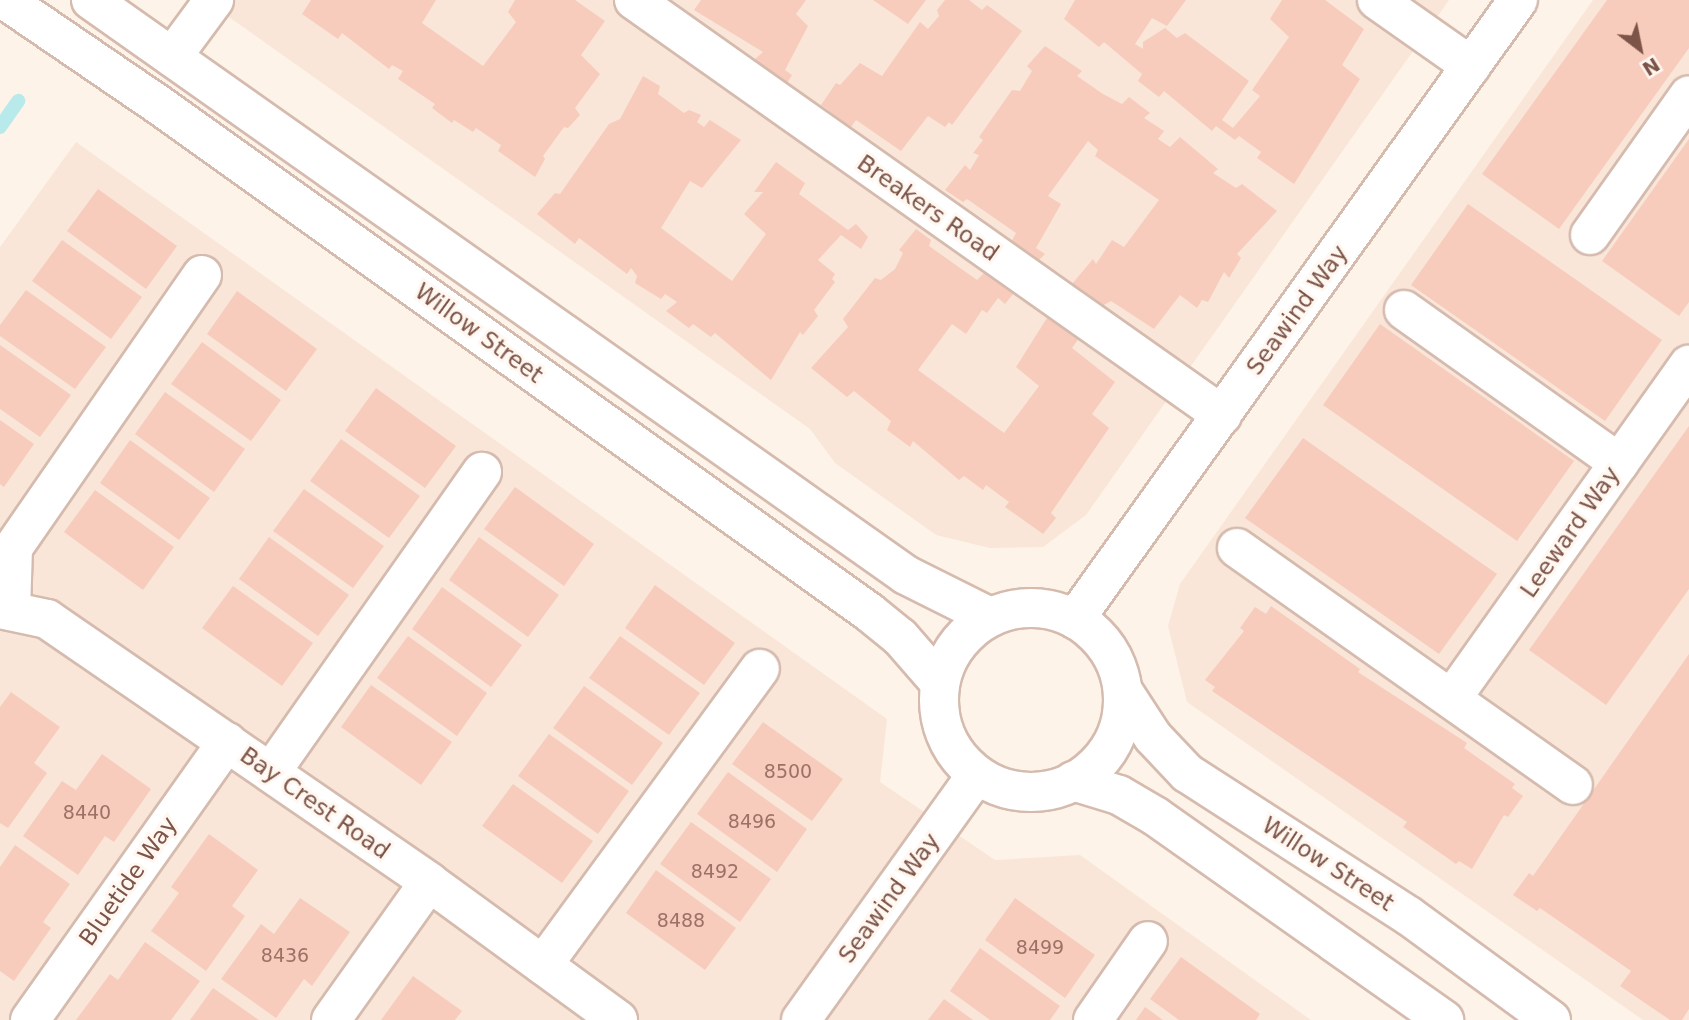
<!DOCTYPE html>
<style>
body{margin:0}
#map{position:relative;width:1689px;height:1020px;overflow:hidden;background:#fef3e8;font-family:"DejaVu Sans",sans-serif}
div>[style]{position:absolute}
[style*='--x']{left:calc(var(--x)*1px);top:calc(var(--y)*1px);width:calc(var(--w)*1px);rotate:calc(var(--a)*1deg)}
.residential>*{inset:0;background:#f9e6d8}
.stream>*{height:14px;margin:-7px;padding:0 7px;transform-origin:7px;border-radius:7px;background:#b9eaeb}
.building>*{inset:0;background:#f7ccbc}
.roads{filter:drop-shadow(2px 0 #d5bbae) drop-shadow(-2px 0 #d5bbae) drop-shadow(0 2px #d5bbae) drop-shadow(0 -2px #d5bbae)}
.minor>*{height:38px;margin:-19px;padding:0 19px;transform-origin:19px;border-radius:19px;background:#fff}
.minor>.ring{margin:-19px;padding:0;box-sizing:content-box;background:none;border:38px solid #fff;border-radius:50%}
span{translate:-50% -50%;white-space:nowrap;text-align:center;line-height:1.15;-webkit-text-stroke:6px #fff7f0;paint-order:stroke}
.number-label{font-size:19px;color:#9b7265}
.number-label span{-webkit-text-stroke-width:0}
.street-label{font-size:23px;color:#7c5448}
.north{position:absolute;left:1605px;top:14px;width:70px;height:70px;-webkit-text-stroke:5px #fff7f0;paint-order:stroke;rotate:148deg;font-size:19px;font-weight:700;line-height:28px;text-align:center;color:#7c5448}
.north::after{content:'';display:block;margin:auto;width:24px;height:32px;background:#7c5448;clip-path:polygon(50% 0,100% 100%,50% 72%,0 100%)}
</style>
<div id="map">
<div class="residential">
<i style="clip-path:polygon(205px 0,1449px 0,1086px 515px,1043px 547px,990px 548px,936px 535px,835px 463px,810px 429px)"></i>
<i style="clip-path:polygon(1593px 0,1689px 0,1689px 1020px,1643px 1020px,1187px 702px,1168px 626px,1180px 584px)"></i>
<i style="clip-path:polygon(76px 142px,887px 719px,880px 782px,995px 860px,1080px 855px,1311px 1020px,0 1020px,0 247px)"></i>
</div>
<div class="stream">
<i style="--x:0;--y:127;--w:32;--a:-55"></i>
</div>
<div class="building">
<i style="clip-path:polygon(311px 0,436px 0,422px 23px,483px 66px,516px 22px,508px 12px,515px 0,575px 0,605px 21px,581px 55px,600px 74px,575px 108px,580px 115px,568px 128px,564px 127px,543px 156px,545px 159px,535px 177px,498px 151px,501px 145px,476px 128px,473px 132px,454px 120px,452px 123px,432px 108px,435px 104px,398px 79px,403px 71px,392px 65px,389px 69px,342px 33px,338px 39px,302px 14px)"></i>
<i style="clip-path:polygon(701px 0,806px 0,796px 14px,808px 26px,785px 70px,792px 75px,786px 85px,755px 59px,763px 52px,694px 10px)"></i>
<i style="clip-path:polygon(873px 0,926px 0,908px 24px)"></i>
<i style="clip-path:polygon(945px 0,969px 0,982px 10px,987px 5px,1022px 31px,952px 125px,949px 122px,945px 127px,928px 116px,901px 151px,856px 120px,851px 127px,821px 105px,836px 83px,840px 85px,860px 63px,882px 76px,920px 22px,928px 29px,939px 16px,937px 10px)"></i>
<i style="clip-path:polygon(1075px 0,1186px 0,1167px 26px,1152px 18px,1135px 44px,1143px 49px,1143px 42px,1165px 28px,1177px 38px,1185px 33px,1249px 81px,1222px 120px,1233px 128px,1260px 96px,1252px 90px,1289px 37px,1270px 19px,1282px 0,1325px 0,1364px 29px,1342px 65px,1360px 79px,1294px 184px,1257px 158px,1261px 152px,1239px 136px,1235px 140px,1216px 126px,1212px 131px,1164px 91px,1159px 97px,1138px 81px,1142px 74px,1104px 42px,1099px 47px,1064px 19px)"></i>
<i style="clip-path:polygon(1607px 0,1689px 0,1689px 48px,1559px 229px,1482px 174px)"></i>
<i style="clip-path:polygon(1045px 46px,1082px 71px,1077px 76px,1103px 94px,1122px 104px,1129px 97px,1150px 113px,1144px 118px,1164px 131px,1158px 139px,1170px 147px,1180px 137px,1218px 169px,1213px 173px,1236px 188px,1242px 184px,1277px 211px,1237px 254px,1241px 258px,1229px 278px,1224px 272px,1208px 302px,1202px 300px,1197px 308px,1180px 295px,1154px 329px,1111px 301px,1102px 306px,1072px 284px,1093px 259px,1096px 264px,1112px 240px,1124px 247px,1159px 200px,1095px 156px,1098px 150px,1088px 141px,1048px 196px,1061px 204px,1036px 248px,1045px 254px,1038px 261px,1011px 242px,1016px 233px,967px 199px,963px 202px,945px 190px,965px 165px,970px 170px,979px 155px,973px 153px,983px 140px,979px 137px,1012px 90px,1020px 91px,1032px 71px,1027px 66px)"></i>
<i style="clip-path:polygon(643px 76px,660px 86px,658px 94px,684px 113px,689px 110px,701px 115px,697px 122px,704px 127px,710px 120px,741px 140px,702px 188px,690px 181px,661px 228px,732px 281px,766px 234px,744px 214px,763px 192px,754px 192px,776px 162px,805px 183px,799px 194px,848px 230px,856px 224px,868px 237px,861px 249px,841px 235px,818px 260px,835px 274px,832px 279px,835px 282px,814px 310px,818px 316px,803px 335px,800px 332px,771px 380px,715px 333px,711px 337px,693px 324px,689px 328px,666px 311px,677px 302px,665px 294px,661px 299px,635px 283px,637px 276px,631px 268px,627px 274px,579px 238px,575px 244px,537px 214px,555px 193px,560px 194px,609px 124px,620px 119px)"></i>
<i style="clip-path:polygon(1689px 139px,1689px 302px,1679px 316px,1602px 261px)"></i>
<i style="clip-path:polygon(98px 189px,177px 246px,146px 289px,67px 231px)"></i>
<i style="clip-path:polygon(1468px 204px,1662px 340px,1605px 421px,1411px 285px)"></i>
<i style="clip-path:polygon(916px 229px,931px 240px,929px 246px,977px 280px,984px 273px,1013px 294px,1005px 304px,998px 298px,987px 313px,982px 310px,966px 334px,952px 324px,918px 370px,1004px 433px,1039px 386px,1016px 367px,1047px 318px,1079px 338px,1072px 348px,1115px 382px,1092px 414px,1109px 428px,1051px 513px,1056px 518px,1043px 534px,1005px 507px,1009px 502px,986px 485px,983px 490px,964px 476px,959px 480px,913px 441px,910px 447px,887px 430px,891px 421px,854px 391px,847px 397px,811px 368px,848px 327px,843px 319px,875px 278px,881px 280px,895px 269px,903px 253px,899px 250px)"></i>
<i style="clip-path:polygon(62px 240px,142px 297px,111px 339px,32px 281px)"></i>
<i style="clip-path:polygon(26px 290px,106px 347px,75px 389px,0 336px,0 325px)"></i>
<i style="clip-path:polygon(237px 291px,317px 349px,286px 391px,207px 334px)"></i>
<i style="clip-path:polygon(1380px 324px,1574px 461px,1517px 541px,1323px 405px)"></i>
<i style="clip-path:polygon(202px 342px,281px 400px,251px 441px,171px 384px)"></i>
<i style="clip-path:polygon(0 345px,71px 395px,40px 437px,0 409px)"></i>
<i style="clip-path:polygon(376px 388px,456px 446px,425px 488px,345px 431px)"></i>
<i style="clip-path:polygon(165px 392px,245px 449px,214px 492px,135px 434px)"></i>
<i style="clip-path:polygon(0 420px,34px 444px,4px 487px,0 484px)"></i>
<i style="clip-path:polygon(1689px 426px,1689px 589px,1606px 705px,1529px 650px)"></i>
<i style="clip-path:polygon(1303px 438px,1497px 574px,1439px 654px,1245px 518px)"></i>
<i style="clip-path:polygon(341px 439px,420px 496px,389px 538px,310px 481px)"></i>
<i style="clip-path:polygon(130px 440px,210px 498px,179px 540px,100px 483px)"></i>
<i style="clip-path:polygon(515px 487px,594px 544px,564px 586px,484px 529px)"></i>
<i style="clip-path:polygon(304px 489px,384px 546px,353px 588px,273px 531px)"></i>
<i style="clip-path:polygon(95px 490px,174px 547px,143px 590px,64px 532px)"></i>
<i style="clip-path:polygon(269px 537px,349px 595px,318px 636px,239px 579px)"></i>
<i style="clip-path:polygon(479px 537px,559px 595px,528px 637px,449px 580px)"></i>
<i style="clip-path:polygon(655px 585px,735px 643px,704px 685px,625px 628px)"></i>
<i style="clip-path:polygon(233px 586px,313px 643px,282px 686px,202px 628px)"></i>
<i style="clip-path:polygon(442px 587px,522px 645px,491px 687px,412px 629px)"></i>
<i style="clip-path:polygon(1271px 606px,1360px 669px,1358px 672px,1467px 743px,1464px 748px,1515px 784px,1512px 788px,1523px 796px,1508px 817px,1504px 815px,1472px 869px,1459px 861px,1456px 864px,1403px 827px,1407px 822px,1212px 691px,1215px 687px,1205px 680px,1244px 631px,1240px 628px,1255px 607px,1266px 614px)"></i>
<i style="clip-path:polygon(408px 636px,487px 693px,457px 736px,377px 678px)"></i>
<i style="clip-path:polygon(620px 636px,700px 693px,669px 735px,589px 678px)"></i>
<i style="clip-path:polygon(1689px 654px,1689px 1009px,1682px 1020px,1670px 1020px,1620px 986px,1631px 971px,1540px 908px,1537px 911px,1513px 895px,1529px 873px,1533px 876px)"></i>
<i style="clip-path:polygon(371px 685px,452px 742px,421px 785px,341px 727px)"></i>
<i style="clip-path:polygon(584px 686px,663px 743px,632px 785px,553px 728px)"></i>
<i style="clip-path:polygon(11px 692px,60px 727px,34px 763px,47px 773px,8px 828px,0 823px,0 707px)"></i>
<i style="clip-path:polygon(763px 722px,843px 779px,812px 821px,732px 764px)"></i>
<i style="clip-path:polygon(549px 734px,629px 791px,598px 834px,518px 776px)"></i>
<i style="clip-path:polygon(102px 754px,151px 789px,114px 842px,105px 836px,78px 875px,23px 836px,62px 781px,76px 790px)"></i>
<i style="clip-path:polygon(728px 772px,807px 829px,777px 872px,697px 814px)"></i>
<i style="clip-path:polygon(513px 784px,593px 841px,562px 883px,482px 826px)"></i>
<i style="clip-path:polygon(691px 822px,771px 879px,740px 922px,660px 864px)"></i>
<i style="clip-path:polygon(209px 834px,258px 870px,232px 906px,245px 916px,206px 971px,151px 931px,179px 893px,171px 887px)"></i>
<i style="clip-path:polygon(15px 845px,70px 884px,43px 922px,51px 928px,14px 981px,0 971px,0 867px)"></i>
<i style="clip-path:polygon(656px 870px,736px 928px,705px 970px,626px 913px)"></i>
<i style="clip-path:polygon(300px 898px,350px 932px,312px 986px,304px 979px,276px 1018px,221px 979px,261px 924px,274px 934px)"></i>
<i style="clip-path:polygon(1015px 898px,1095px 955px,1065px 998px,985px 940px)"></i>
<i style="clip-path:polygon(145px 942px,200px 981px,171px 1020px,76px 1020px,110px 974px,118px 980px)"></i>
<i style="clip-path:polygon(980px 948px,1060px 1006px,1050px 1020px,990px 1020px,950px 991px)"></i>
<i style="clip-path:polygon(1181px 957px,1260px 1014px,1256px 1020px,1179px 1020px,1150px 999px)"></i>
<i style="clip-path:polygon(413px 976px,462px 1011px,455px 1020px,381px 1020px)"></i>
<i style="clip-path:polygon(213px 988px,259px 1020px,190px 1020px)"></i>
<i style="clip-path:polygon(944px 999px,973px 1020px,928px 1020px)"></i>
<i style="clip-path:polygon(1145px 1007px,1163px 1020px,1136px 1020px)"></i>
</div>
<div class="roads">
<div class="minor">
<i style="--x:5;--y:0;--w:186;--a:34.3"></i>
<i style="--x:159;--y:105;--w:872;--a:35.53"></i>
<i style="--x:869;--y:612;--w:40;--a:39"></i>
<i style="--x:900;--y:637;--w:61;--a:49"></i>
<i style="--x:91;--y:0;--w:997;--a:35.2"></i>
<i style="--x:906;--y:575;--w:94;--a:26.6"></i>
<i style="--x:634;--y:0;--w:720;--a:35.21"></i>
<i style="--x:1377;--y:0;--w:115;--a:35.1"></i>
<i style="--x:172;--y:57;--w:71;--a:-53.6"></i>
<i style="--x:1590;--y:235;--w:171;--a:-54.7"></i>
<i style="--x:1404;--y:310;--w:264;--a:35.4"></i>
<i style="--x:1237;--y:548;--w:411;--a:35.2"></i>
<i class="ring" style="left:939px;top:608px;width:146px;height:146px"></i>
<i style="--x:0;--y:609;--w:48;--a:12"></i>
<i style="--x:47;--y:619;--w:464;--a:34.5"></i>
<i style="--x:429;--y:882;--w:234;--a:36.1"></i>
<i style="--x:11;--y:611;--w:63;--a:-88.2"></i>
<i style="--x:13;--y:548;--w:332;--a:-55.3"></i>
<i style="--x:1075;--y:619;--w:761;--a:-54.41"></i>
<i style="--x:1123;--y:691;--w:55;--a:56.9"></i>
<i style="--x:1153;--y:737;--w:50;--a:46.6"></i>
<i style="--x:1187;--y:773;--w:264;--a:32.8"></i>
<i style="--x:1409;--y:916;--w:176;--a:36.2"></i>
<i style="--x:1452;--y:698;--w:409;--a:-54.6"></i>
<i style="--x:271;--y:772;--w:367;--a:-54.9"></i>
<i style="--x:1073;--y:781;--w:48;--a:16.9"></i>
<i style="--x:1119;--y:795;--w:42;--a:30.3"></i>
<i style="--x:1155;--y:816;--w:354;--a:35.2"></i>
<i style="--x:543;--y:965;--w:367;--a:-53.8"></i>
<i style="--x:30;--y:1020;--w:341;--a:-54.7"></i>
<i style="--x:331;--y:1020;--w:169;--a:-54.6"></i>
<i style="--x:801;--y:1020;--w:300;--a:-54.4"></i>
<i style="--x:1093;--y:1020;--w:96;--a:-55.2"></i>
</div>
</div>
<div class="number-label">
<span style="left:788px;top:772px">8500</span>
<span style="left:87px;top:813px">8440</span>
<span style="left:752px;top:822px">8496</span>
<span style="left:715px;top:872px">8492</span>
<span style="left:681px;top:921px">8488</span>
<span style="left:1040px;top:948px">8499</span>
<span style="left:285px;top:956px">8436</span>
</div>
<div class="street-label">
<span style="left:928px;top:208px;rotate:35deg">Breakers Road</span>
<span style="left:1297px;top:310px;rotate:-54deg">Seawind Way</span>
<span style="left:479px;top:333px;rotate:36deg">Willow Street</span>
<span style="left:1570px;top:532px;rotate:-55deg">Leeward Way</span>
<span style="left:315px;top:803px;rotate:35deg">Bay Crest Road</span>
<span style="left:1328px;top:864px;rotate:33deg">Willow Street</span>
<span style="left:128px;top:881px;rotate:-55deg">Bluetide Way</span>
<span style="left:889px;top:898px;rotate:-54deg">Seawind Way</span>
</div>
<div class="north">N</div>
</div>
